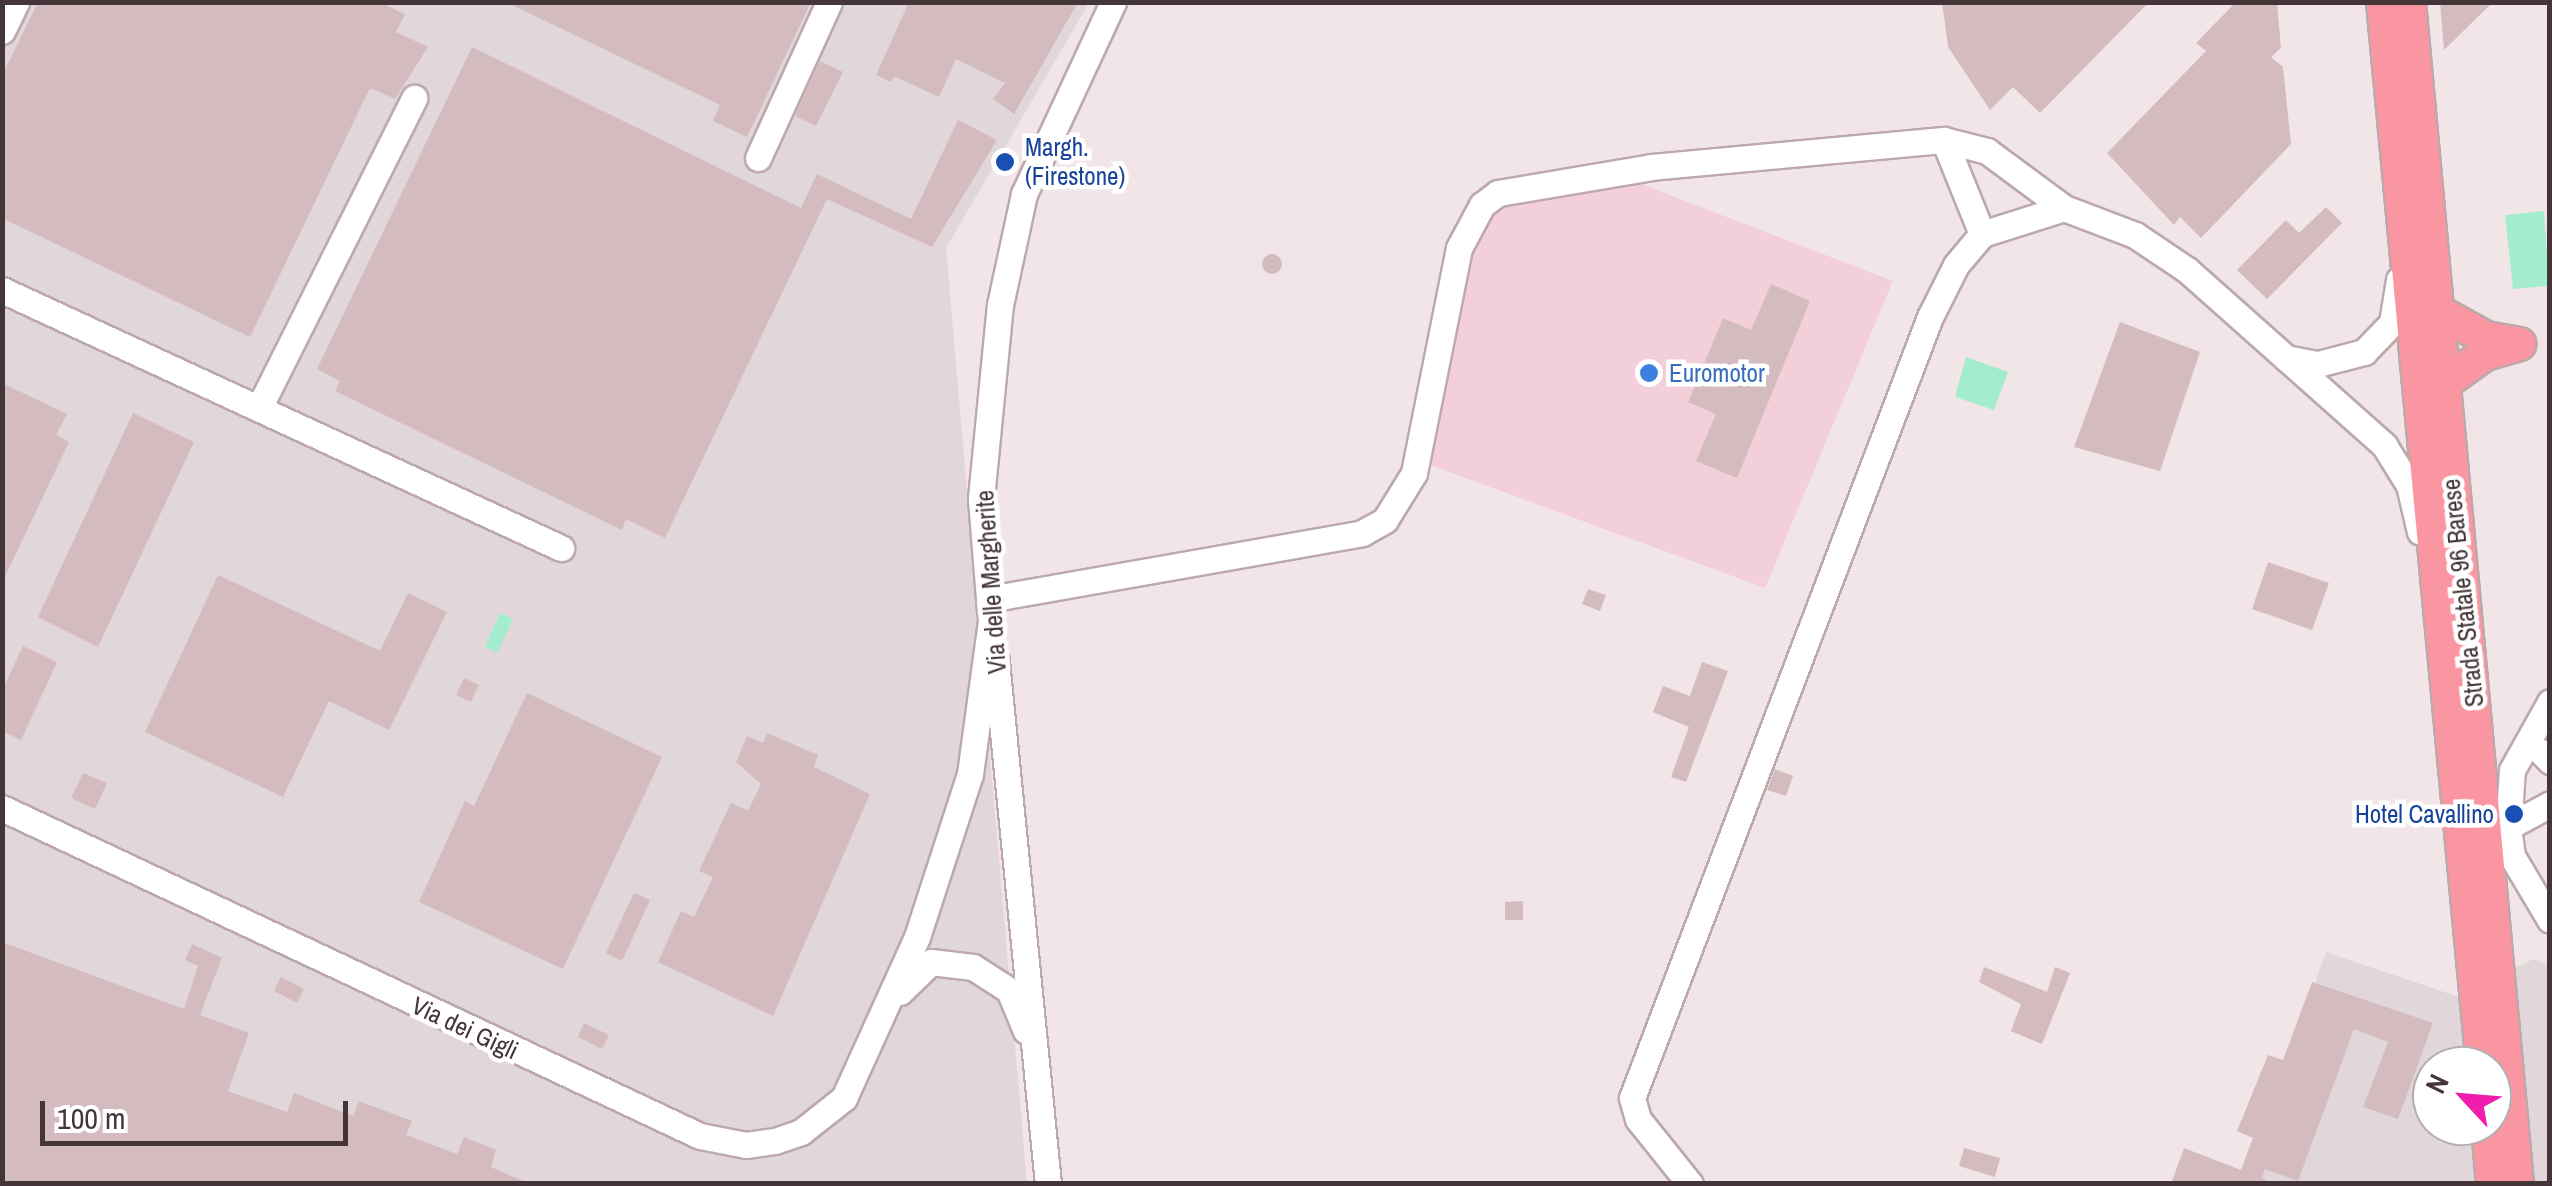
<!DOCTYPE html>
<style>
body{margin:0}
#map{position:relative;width:2552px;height:1186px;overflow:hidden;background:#f2e5e7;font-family:"Archivo Narrow",sans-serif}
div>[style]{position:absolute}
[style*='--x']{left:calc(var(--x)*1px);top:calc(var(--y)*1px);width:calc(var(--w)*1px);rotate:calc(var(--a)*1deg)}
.commercial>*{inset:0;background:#f3d0d9}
.industrial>*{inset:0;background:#e1d7da}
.water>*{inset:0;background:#a3edce}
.building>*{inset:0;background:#d3bbc0}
.round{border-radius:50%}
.roads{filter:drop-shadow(2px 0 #bda8ac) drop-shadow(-2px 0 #bda8ac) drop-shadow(0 2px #bda8ac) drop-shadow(0 -2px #bda8ac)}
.minor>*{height:25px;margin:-12.5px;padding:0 12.5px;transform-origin:12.5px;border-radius:12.5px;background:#fff}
.major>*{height:32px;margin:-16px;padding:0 16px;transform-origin:16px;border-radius:16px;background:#fa96a1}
.dots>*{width:28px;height:28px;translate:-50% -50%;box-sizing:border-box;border:5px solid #fff;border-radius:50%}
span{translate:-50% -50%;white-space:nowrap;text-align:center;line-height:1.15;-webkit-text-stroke:9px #fff;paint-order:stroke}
.transit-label{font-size:25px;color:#164399}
.left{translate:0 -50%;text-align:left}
.right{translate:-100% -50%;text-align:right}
.shop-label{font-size:25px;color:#366cbe}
.street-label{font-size:25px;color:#443538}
.frame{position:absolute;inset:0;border:5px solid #443538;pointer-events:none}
.north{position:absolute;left:2412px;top:1046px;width:100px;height:100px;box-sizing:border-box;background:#fff;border:2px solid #b4aeaf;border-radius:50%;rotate:296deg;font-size:28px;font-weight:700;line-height:40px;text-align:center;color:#443538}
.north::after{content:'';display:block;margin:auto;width:35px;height:45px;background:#f11dad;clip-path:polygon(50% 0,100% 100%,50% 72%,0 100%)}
.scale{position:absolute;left:40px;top:1101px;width:308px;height:45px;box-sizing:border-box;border:5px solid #443538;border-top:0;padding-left:12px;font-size:30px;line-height:35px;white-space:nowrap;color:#443538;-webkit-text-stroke:8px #fff;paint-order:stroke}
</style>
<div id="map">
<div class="commercial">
<i style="clip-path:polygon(1636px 182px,1893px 281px,1765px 588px,1430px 465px,1460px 264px,1491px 207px,1507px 199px)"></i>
</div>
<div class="industrial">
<i style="clip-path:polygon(2px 3px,1089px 3px,946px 248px,1027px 1183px,3px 1183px)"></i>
<i style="clip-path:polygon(evenodd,2326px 952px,2459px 997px,2533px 959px,2549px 965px,2549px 1183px,2243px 1184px,2326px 952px,2432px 1066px,2492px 1066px,2492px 1126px,2432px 1126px,2432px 1066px)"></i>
</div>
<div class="water">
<i style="clip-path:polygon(2544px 211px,2549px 286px,2513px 289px,2505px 215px)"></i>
<i style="clip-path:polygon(1966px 357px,2008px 372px,1994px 410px,1955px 397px)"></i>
<i style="clip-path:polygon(500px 613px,513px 619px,497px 653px,485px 647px)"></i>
</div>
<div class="building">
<i style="clip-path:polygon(38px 2px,379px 2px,405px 14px,396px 32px,428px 47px,395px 99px,370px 88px,250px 337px,2px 218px,2px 76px)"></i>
<i style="clip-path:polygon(506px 2px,811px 2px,747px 137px,713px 121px,720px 105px)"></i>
<i style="clip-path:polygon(909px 2px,1078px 2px,1014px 114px,993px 99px,1005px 83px,956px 59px,939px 97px,894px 76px,891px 82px,876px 75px)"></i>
<i style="clip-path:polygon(1942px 2px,2149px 2px,2040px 113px,2013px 87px,1990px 110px,1948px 47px)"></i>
<i style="clip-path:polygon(2236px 2px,2277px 2px,2281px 48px,2271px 57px,2283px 67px,2291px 144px,2201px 238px,2180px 217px,2174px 225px,2107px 153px,2206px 51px,2196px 43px)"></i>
<i style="clip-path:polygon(2440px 2px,2493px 2px,2444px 50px)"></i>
<i style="clip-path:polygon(472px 47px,801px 208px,817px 174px,911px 219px,958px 120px,997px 140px,932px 247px,827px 199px,665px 538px,626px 519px,622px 530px,335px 391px,340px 381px,317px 369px)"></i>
<i style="clip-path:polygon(820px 61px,843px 72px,816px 126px,795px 116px)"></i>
<i style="clip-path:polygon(2326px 207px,2342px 223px,2267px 299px,2237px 270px,2286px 220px,2299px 233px)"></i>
<i class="round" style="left:1262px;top:254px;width:20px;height:20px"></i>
<i style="clip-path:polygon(1771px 284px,1810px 301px,1737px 478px,1696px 461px,1716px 414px,1688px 402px,1723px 318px,1751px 330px)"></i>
<i style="clip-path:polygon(2120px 322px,2200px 352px,2160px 471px,2074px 447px)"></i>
<i style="clip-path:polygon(2px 383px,67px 414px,56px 435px,69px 442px,2px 583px)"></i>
<i style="clip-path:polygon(133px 413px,194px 442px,98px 647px,38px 617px)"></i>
<i style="clip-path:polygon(2268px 562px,2329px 583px,2312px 630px,2252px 609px)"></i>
<i style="clip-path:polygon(218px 575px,380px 651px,408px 593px,447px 612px,389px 730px,329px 701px,283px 797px,145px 732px)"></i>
<i style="clip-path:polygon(1588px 589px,1606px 595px,1600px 611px,1582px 604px)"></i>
<i style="clip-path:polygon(23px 646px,57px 662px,21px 740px,2px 731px,2px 691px)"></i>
<i style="clip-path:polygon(1702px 662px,1728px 671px,1686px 782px,1671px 777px,1689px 727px,1653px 712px,1663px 686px,1690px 696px)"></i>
<i style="clip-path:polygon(464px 678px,479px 685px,471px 702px,456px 695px)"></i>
<i style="clip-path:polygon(527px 693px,662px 757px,563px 969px,419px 902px,465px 801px,474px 806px)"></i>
<i style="clip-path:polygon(767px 733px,818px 755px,814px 767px,870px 794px,773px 1016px,658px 962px,681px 911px,694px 917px,713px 877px,699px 871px,731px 803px,748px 811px,761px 784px,736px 762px,747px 736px,763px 743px)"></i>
<i style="clip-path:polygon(1775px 769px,1793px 776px,1786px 796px,1767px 790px)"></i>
<i style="clip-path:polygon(83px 773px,107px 783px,95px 809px,71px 798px)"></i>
<i style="clip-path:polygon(634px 893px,650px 900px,622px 961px,606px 953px)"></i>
<i style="clip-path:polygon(1523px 901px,1523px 920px,1505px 920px,1505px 902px)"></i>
<i style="clip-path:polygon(2px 942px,184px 1009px,198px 966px,185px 960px,192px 944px,222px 958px,200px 1015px,249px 1033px,228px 1091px,287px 1112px,294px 1093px,353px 1116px,359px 1101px,412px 1121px,406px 1135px,457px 1154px,464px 1137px,496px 1150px,491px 1167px,530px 1184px,2px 1184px)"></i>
<i style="clip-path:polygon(1984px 967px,2047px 992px,2055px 967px,2070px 973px,2042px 1044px,2011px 1031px,2021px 1004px,1979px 982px)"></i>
<i style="clip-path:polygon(281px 977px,304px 989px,297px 1003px,274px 991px)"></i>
<i style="clip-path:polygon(2312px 982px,2433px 1023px,2398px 1119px,2363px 1107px,2388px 1042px,2354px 1029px,2298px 1181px,2265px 1169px,2262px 1178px,2273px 1184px,2171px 1184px,2184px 1148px,2241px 1170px,2253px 1138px,2237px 1131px,2268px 1055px,2283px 1060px)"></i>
<i style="clip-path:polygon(584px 1023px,609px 1035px,602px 1049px,578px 1037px)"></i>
<i style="clip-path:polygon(1964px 1148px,2000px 1158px,1995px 1177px,1959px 1166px)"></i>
</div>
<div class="roads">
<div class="minor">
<i style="--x:2;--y:31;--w:32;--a:-64"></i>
<i style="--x:758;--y:158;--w:171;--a:-65.5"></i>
<i style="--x:1982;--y:234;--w:101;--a:-112"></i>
<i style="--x:1944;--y:140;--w:44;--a:14.3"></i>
<i style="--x:1987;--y:151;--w:96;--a:36.5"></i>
<i style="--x:2;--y:290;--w:616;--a:24.78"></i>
<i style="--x:2286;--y:358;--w:33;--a:11"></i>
<i style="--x:2318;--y:364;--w:48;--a:-14.6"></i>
<i style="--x:2364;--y:352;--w:40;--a:-46"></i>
<i style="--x:2392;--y:323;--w:44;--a:-80.8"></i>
<i style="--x:259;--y:408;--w:347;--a:-63.4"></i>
<i style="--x:989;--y:599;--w:379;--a:-10"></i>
<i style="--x:1362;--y:533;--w:26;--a:-29"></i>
<i style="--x:1385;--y:520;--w:55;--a:-58.3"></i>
<i style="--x:1414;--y:473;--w:229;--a:-78.7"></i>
<i style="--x:1459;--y:248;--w:49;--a:-61.9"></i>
<i style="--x:1482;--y:205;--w:20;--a:-37"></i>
<i style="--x:1498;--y:193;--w:155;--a:-9.6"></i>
<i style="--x:1651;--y:167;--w:294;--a:-5.3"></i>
<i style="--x:990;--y:611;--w:113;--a:-94.6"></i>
<i style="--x:981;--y:498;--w:194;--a:-84.4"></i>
<i style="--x:1000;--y:305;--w:114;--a:-77.8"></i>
<i style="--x:1024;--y:194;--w:212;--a:-65.1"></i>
<i style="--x:996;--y:661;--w:526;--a:84.32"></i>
<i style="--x:2550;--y:702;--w:78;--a:119.2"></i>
<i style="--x:2512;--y:770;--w:57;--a:94"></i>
<i style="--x:2508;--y:827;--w:29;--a:82"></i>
<i style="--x:2512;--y:856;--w:74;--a:59.3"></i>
<i style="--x:2541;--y:752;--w:13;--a:45"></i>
<i style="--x:2;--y:808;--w:771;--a:25.17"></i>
<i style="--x:700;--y:1136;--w:47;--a:11.1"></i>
<i style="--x:746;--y:1145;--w:29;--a:-8"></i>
<i style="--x:775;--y:1141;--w:28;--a:-19"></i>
<i style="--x:801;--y:1132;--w:55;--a:-38.3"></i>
<i style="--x:844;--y:1098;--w:177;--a:-65.6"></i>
<i style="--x:917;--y:937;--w:171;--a:-72"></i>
<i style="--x:970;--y:774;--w:154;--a:-82.2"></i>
<i style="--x:2508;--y:827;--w:48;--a:-28.7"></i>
<i style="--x:900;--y:992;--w:43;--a:-44.1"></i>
<i style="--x:931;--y:962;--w:42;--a:6.8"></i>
<i style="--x:973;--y:967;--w:43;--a:32.6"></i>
<i style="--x:1009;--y:990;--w:44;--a:67.5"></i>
<i style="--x:1690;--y:1184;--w:83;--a:-128.7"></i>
<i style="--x:1638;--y:1119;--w:22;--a:-106"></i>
<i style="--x:1632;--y:1098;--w:836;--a:-69.12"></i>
<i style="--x:1930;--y:317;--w:58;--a:-63.4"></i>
<i style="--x:1956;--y:265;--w:40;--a:-50"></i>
<i style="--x:1982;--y:234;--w:86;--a:-17.6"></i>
<i style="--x:2064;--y:208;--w:76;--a:20.8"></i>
<i style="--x:2135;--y:235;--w:63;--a:33.9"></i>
<i style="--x:2187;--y:270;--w:264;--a:41.6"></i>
<i style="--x:2384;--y:445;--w:47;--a:58"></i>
<i style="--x:2409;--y:485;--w:48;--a:76.8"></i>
</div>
<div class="major">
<i style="--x:2383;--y:2;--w:1069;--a:84.63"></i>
<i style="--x:2409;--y:2;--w:1187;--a:84.78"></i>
<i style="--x:2437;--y:311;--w:56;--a:28.9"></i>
<i style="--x:2486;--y:338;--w:34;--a:10"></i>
<i style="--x:2443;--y:384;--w:52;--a:-35.5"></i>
<i style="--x:2485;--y:354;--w:35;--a:-16"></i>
<i style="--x:2488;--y:1126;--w:58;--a:85.1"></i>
</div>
</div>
<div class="dots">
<i style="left:1005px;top:162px;background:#1a4fb4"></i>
<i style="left:1649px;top:373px;background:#3f7fe0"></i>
<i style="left:2514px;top:814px;background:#1a4fb4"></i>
</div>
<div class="transit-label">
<span class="left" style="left:1025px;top:162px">Margh.<br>(Firestone)</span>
<span class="right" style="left:2494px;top:814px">Hotel Cavallino</span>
</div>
<div class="shop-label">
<span class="left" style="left:1669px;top:373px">Euromotor</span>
</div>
<div class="street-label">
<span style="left:991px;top:582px;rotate:-94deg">Via delle Margherite</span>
<span style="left:2463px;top:593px;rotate:-96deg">Strada Statale 96 Barese</span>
<span style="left:465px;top:1028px;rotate:25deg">Via dei Gigli</span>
</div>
<div class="frame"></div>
<div class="north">N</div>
<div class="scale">100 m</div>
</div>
